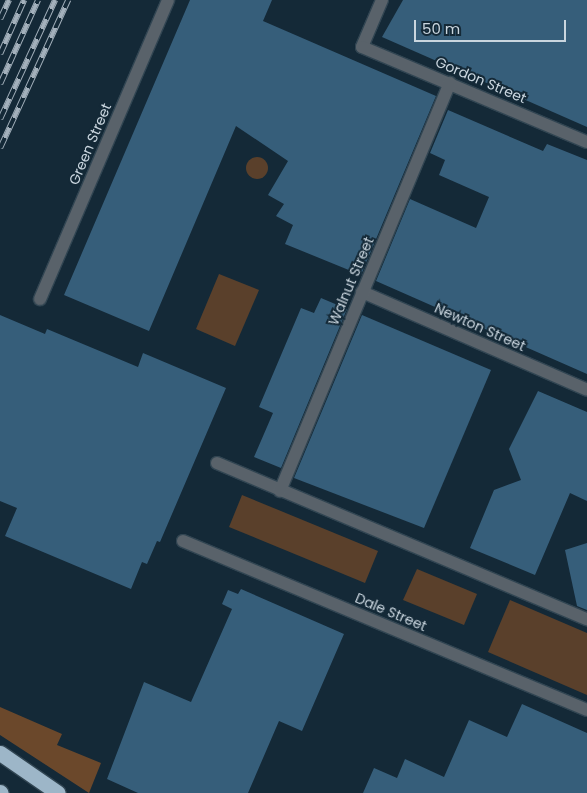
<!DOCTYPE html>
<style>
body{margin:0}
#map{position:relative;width:587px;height:793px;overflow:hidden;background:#142937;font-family:Poppins,sans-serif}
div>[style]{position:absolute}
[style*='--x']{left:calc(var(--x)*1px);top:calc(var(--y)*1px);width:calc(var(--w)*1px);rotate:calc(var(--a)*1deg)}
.green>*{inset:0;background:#5a402b}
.round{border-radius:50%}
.forest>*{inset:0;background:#6b482b}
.building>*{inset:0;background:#365e7a}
.roads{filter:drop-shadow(1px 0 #314552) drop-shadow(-1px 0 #314552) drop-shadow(0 1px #314552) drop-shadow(0 -1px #314552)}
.minor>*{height:12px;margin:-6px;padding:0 6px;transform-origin:6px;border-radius:6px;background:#59626a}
.motorway>*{height:15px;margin:-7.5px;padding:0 7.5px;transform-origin:7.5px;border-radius:7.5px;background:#9db6c8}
.rail>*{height:5.5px;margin-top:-2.75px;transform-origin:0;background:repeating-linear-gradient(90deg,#142937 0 11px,#a3b0bb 0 22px);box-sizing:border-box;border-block:1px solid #a3b0bb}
span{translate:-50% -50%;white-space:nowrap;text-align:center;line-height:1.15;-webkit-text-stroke:4px #142937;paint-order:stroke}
.street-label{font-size:14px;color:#cad6df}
.scale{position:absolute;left:414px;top:20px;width:152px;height:22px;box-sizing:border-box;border:2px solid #cad6df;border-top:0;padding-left:6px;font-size:15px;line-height:18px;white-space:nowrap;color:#cad6df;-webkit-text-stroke:4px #142937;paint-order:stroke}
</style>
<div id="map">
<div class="green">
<i class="round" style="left:246px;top:157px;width:22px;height:22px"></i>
<i style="clip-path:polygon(219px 274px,259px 290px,235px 346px,196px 329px)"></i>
<i style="clip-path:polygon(242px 495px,378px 551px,365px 583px,229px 527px)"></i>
<i style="clip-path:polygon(417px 569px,477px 594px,464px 625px,403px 600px)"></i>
<i style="clip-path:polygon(510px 600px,587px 633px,587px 695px,488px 652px)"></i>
</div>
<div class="forest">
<i style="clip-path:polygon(0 707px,62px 734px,57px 745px,101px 763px,89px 793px,0 735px)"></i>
</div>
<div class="building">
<i style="clip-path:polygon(190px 0,272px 0,263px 21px,436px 96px,361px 275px,285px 244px,293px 225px,276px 216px,284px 204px,268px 195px,288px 161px,236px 126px,149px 331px,64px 295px)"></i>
<i style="clip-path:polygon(403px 0,587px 0,587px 127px,382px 37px)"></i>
<i style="clip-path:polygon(448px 110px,543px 151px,547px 144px,587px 160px,587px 374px,376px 281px,410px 199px,476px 228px,489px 197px,439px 175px,445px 160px,430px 153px)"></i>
<i style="clip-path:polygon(321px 298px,347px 309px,281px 468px,254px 457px,273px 413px,259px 407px,301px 308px,314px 313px)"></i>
<i style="clip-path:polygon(0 315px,45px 334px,47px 329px,138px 367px,143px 353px,226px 388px,160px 542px,157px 541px,147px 564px,142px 562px,131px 589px,5px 536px,17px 508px,0 501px)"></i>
<i style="clip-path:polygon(362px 315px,491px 370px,424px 528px,294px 478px)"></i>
<i style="clip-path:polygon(538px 391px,587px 412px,587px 501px,570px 493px,535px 575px,470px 548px,494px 490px,521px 480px,509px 449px)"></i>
<i style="clip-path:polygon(587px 543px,587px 610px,577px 606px,565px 550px)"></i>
<i style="clip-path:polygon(241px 589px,344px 634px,302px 731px,279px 721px,248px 793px,138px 793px,107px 779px,144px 682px,191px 702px,232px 609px,222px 604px,228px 590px,238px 594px)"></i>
<i style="clip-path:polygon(522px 704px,587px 733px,587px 793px,363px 793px,374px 768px,397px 778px,405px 759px,444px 777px,469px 720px,507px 737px)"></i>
</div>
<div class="roads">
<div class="minor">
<i style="--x:382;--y:0;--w:51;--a:113.1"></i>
<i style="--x:362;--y:47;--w:244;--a:22.9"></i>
<i style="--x:362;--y:292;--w:245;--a:23.5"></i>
<i style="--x:40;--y:299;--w:325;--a:-66.8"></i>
<i style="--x:217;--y:463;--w:402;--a:22.9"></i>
<i style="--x:280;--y:491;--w:442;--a:-67.4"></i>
<i style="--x:183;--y:541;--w:438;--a:22.7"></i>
</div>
<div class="motorway">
<i style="--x:0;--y:753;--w:70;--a:34.6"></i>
<i style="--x:0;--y:792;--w:1;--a:45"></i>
</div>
</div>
<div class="rail">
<i style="--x:0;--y:19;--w:21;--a:-65"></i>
<i style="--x:0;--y:54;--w:59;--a:-66"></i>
<i style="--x:0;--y:84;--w:92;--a:-65.7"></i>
<i style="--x:0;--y:119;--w:131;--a:-65.2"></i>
<i style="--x:0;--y:148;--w:163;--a:-65.3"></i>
</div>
<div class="street-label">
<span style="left:481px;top:80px;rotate:23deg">Gordon Street</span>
<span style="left:90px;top:144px;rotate:-67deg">Green Street</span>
<span style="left:351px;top:281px;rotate:-67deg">Walnut Street</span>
<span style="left:480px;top:327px;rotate:24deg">Newton Street</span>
<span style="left:391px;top:612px;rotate:23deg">Dale Street</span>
</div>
<div class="scale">50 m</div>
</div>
